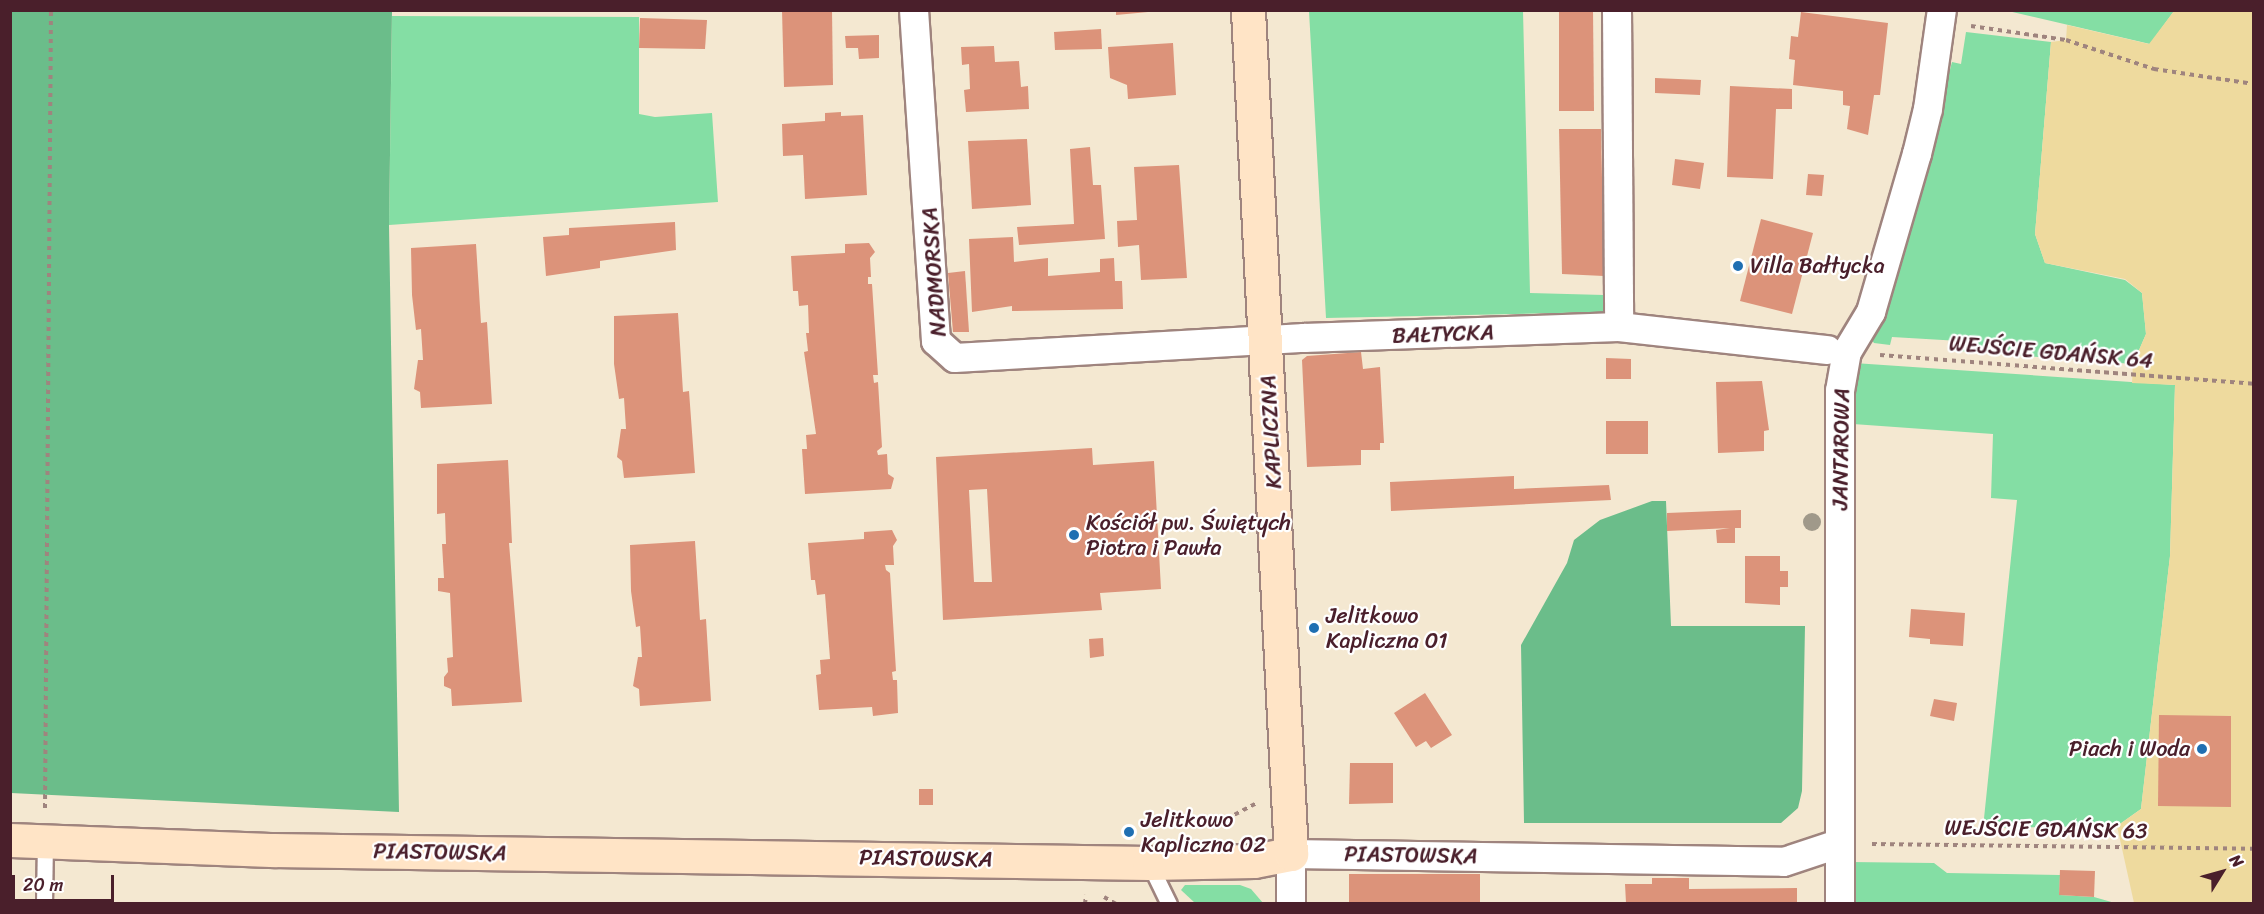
<!DOCTYPE html>
<meta charset="utf-8">
<style>
body{margin:0}
#map{position:relative;width:2264px;height:914px;overflow:hidden;background:#f4e8d1;font-family:Sriracha,sans-serif}
div>[style]{position:absolute}
[style*='--x']{left:calc(var(--x)*1px);top:calc(var(--y)*1px);width:calc(var(--w)*1px);rotate:calc(var(--a)*1deg)}
.green>*{inset:0;background:#84dea4}
.forest>*{inset:0;background:#6bbd8a}
.sand>*{inset:0;background:#eeda9e}
.building>*{inset:0;background:#dc937a}
.path>*{height:4px;margin-top:-2px;transform-origin:0;background:repeating-linear-gradient(90deg,#9f847e 0 4.5px,transparent 0 9px)}
.roads{filter:drop-shadow(2px 0 #9f847e) drop-shadow(-2px 0 #9f847e) drop-shadow(0 2px #9f847e) drop-shadow(0 -2px #9f847e)}
.lane>*{height:15px;margin:-7.5px;padding:0 7.5px;transform-origin:7.5px;border-radius:7.5px;background:#fff}
.street>*{height:28px;margin:-14px;padding:0 14px;transform-origin:14px;border-radius:14px;background:#fff}
.secondary>*{height:33px;margin:-16.5px;padding:0 16.5px;transform-origin:16.5px;border-radius:16.5px;background:#ffe4c6}
.trees>*{width:18px;height:18px;margin:-9px;border-radius:50%;background:#a0998a}
.dots>*{width:16px;height:16px;translate:-50% -50%;box-sizing:border-box;border:3px solid #fff;border-radius:50%}
span{translate:-50% -50%;white-space:nowrap;text-align:center;line-height:1.15;-webkit-text-stroke:4.5px #fff;paint-order:stroke}
.poi-label{font-size:22px;color:#4a1f2b}
.left{translate:0 -50%;text-align:left}
.right{translate:-100% -50%;text-align:right}
.street-label{font-size:22px;color:#4a1f2b}
.frame{position:absolute;inset:0;border:12px solid #4a1f2b;pointer-events:none}
.north{position:absolute;left:2192px;top:842px;width:60px;height:60px;-webkit-text-stroke:4px #fff;paint-order:stroke;rotate:53deg;font-size:16px;font-weight:700;line-height:24px;text-align:center;color:#4a1f2b}
.north::after{content:'';display:block;margin:auto;width:21px;height:27px;background:#4a1f2b;clip-path:polygon(50% 0,100% 100%,50% 72%,0 100%)}
.scale{position:absolute;left:12px;top:875px;width:102px;height:27px;box-sizing:border-box;border:3px solid #4a1f2b;border-top:0;padding-left:8px;font-size:18px;line-height:21px;white-space:nowrap;color:#4a1f2b;-webkit-text-stroke:4px #fff;paint-order:stroke}
</style>
<div id="map">
<div class="green">
<i style="clip-path:polygon(1309px 11px,1523px 11px,1530px 293px,1604px 295px,1604px 312px,1326px 318px)"></i>
<i style="clip-path:polygon(2008px 11px,2174px 11px,2150px 44px)"></i>
<i style="clip-path:polygon(392px 16px,639px 17px,639px 114px,655px 117px,712px 113px,718px 202px,389px 225px)"></i>
<i style="clip-path:polygon(1966px 32px,2051px 42px,2035px 234px,2045px 263px,2125px 280px,2142px 293px,2146px 334px,2133px 364px,1959px 351px,1960px 341px,1892px 337px,1890px 345px,1874px 343px,1871px 339px,1886px 314px,1952px 62px,1961px 64px)"></i>
<i style="clip-path:polygon(1854px 363px,2175px 385px,2170px 556px,2141px 809px,2117px 826px,1983px 828px,2017px 500px,1991px 498px,1993px 434px,1853px 424px)"></i>
<i style="clip-path:polygon(1850px 862px,1934px 863px,1947px 873px,2060px 875px,2059px 895px,2094px 897px,2115px 903px,1855px 903px)"></i>
<i style="clip-path:polygon(1185px 885px,1240px 885px,1251px 889px,1263px 903px,1195px 903px,1181px 890px)"></i>
</div>
<div class="forest">
<i style="clip-path:polygon(11px 10px,392px 11px,389px 225px,399px 812px,11px 793px)"></i>
<i style="clip-path:polygon(1652px 501px,1666px 501px,1671px 626px,1805px 626px,1802px 791px,1798px 808px,1781px 823px,1524px 823px,1521px 645px,1567px 563px,1574px 540px,1600px 520px)"></i>
</div>
<div class="sand">
<i style="clip-path:polygon(2174px 11px,2253px 11px,2253px 903px,2134px 903px,2117px 826px,2141px 809px,2170px 556px,2175px 385px,2132px 383px,2133px 364px,2146px 334px,2142px 293px,2125px 279px,2045px 263px,2035px 234px,2051px 42px,2066px 40px,2067px 25px,2149px 44px)"></i>
</div>
<div class="building">
<i style="clip-path:polygon(782px 10px,832px 10px,833px 85px,784px 87px)"></i>
<i style="clip-path:polygon(1116px 10px,1148px 10px,1148px 12px,1116px 15px)"></i>
<i style="clip-path:polygon(1559px 10px,1593px 10px,1594px 111px,1559px 111px)"></i>
<i style="clip-path:polygon(1801px 12px,1888px 23px,1880px 95px,1874px 95px,1868px 135px,1847px 129px,1850px 106px,1843px 105px,1843px 91px,1793px 85px,1795px 60px,1789px 59px,1791px 36px,1798px 37px)"></i>
<i style="clip-path:polygon(640px 18px,707px 20px,705px 49px,639px 48px)"></i>
<i style="clip-path:polygon(1101px 29px,1102px 49px,1055px 50px,1054px 32px)"></i>
<i style="clip-path:polygon(879px 35px,879px 58px,859px 59px,858px 48px,846px 48px,845px 36px)"></i>
<i style="clip-path:polygon(1173px 43px,1176px 95px,1128px 99px,1127px 85px,1110px 78px,1108px 47px)"></i>
<i style="clip-path:polygon(994px 46px,995px 62px,1019px 61px,1021px 87px,1028px 86px,1029px 109px,966px 112px,964px 90px,970px 89px,969px 64px,962px 65px,961px 47px)"></i>
<i style="clip-path:polygon(1655px 78px,1701px 80px,1700px 95px,1655px 93px)"></i>
<i style="clip-path:polygon(1730px 86px,1792px 89px,1792px 109px,1776px 109px,1773px 179px,1727px 177px)"></i>
<i style="clip-path:polygon(841px 112px,841px 116px,863px 115px,867px 195px,805px 199px,803px 155px,783px 156px,782px 124px,825px 121px,825px 113px)"></i>
<i style="clip-path:polygon(1559px 129px,1601px 129px,1604px 276px,1562px 274px)"></i>
<i style="clip-path:polygon(1027px 139px,1031px 205px,972px 209px,968px 141px)"></i>
<i style="clip-path:polygon(1090px 147px,1093px 185px,1101px 185px,1105px 239px,1019px 245px,1017px 227px,1074px 224px,1070px 149px)"></i>
<i style="clip-path:polygon(1675px 159px,1704px 163px,1700px 189px,1672px 185px)"></i>
<i style="clip-path:polygon(1179px 165px,1187px 278px,1141px 280px,1139px 245px,1118px 247px,1117px 221px,1137px 220px,1134px 167px)"></i>
<i style="clip-path:polygon(1808px 174px,1824px 175px,1822px 196px,1806px 195px)"></i>
<i style="clip-path:polygon(1761px 219px,1813px 233px,1792px 314px,1740px 301px)"></i>
<i style="clip-path:polygon(675px 222px,676px 250px,600px 261px,600px 268px,546px 276px,543px 237px,569px 235px,569px 228px)"></i>
<i style="clip-path:polygon(1013px 237px,1014px 262px,1048px 258px,1048px 276px,1100px 272px,1100px 259px,1114px 258px,1115px 281px,1122px 281px,1123px 309px,1012px 311px,1012px 306px,972px 312px,969px 239px)"></i>
<i style="clip-path:polygon(869px 243px,875px 252px,870px 258px,871px 277px,868px 277px,868px 284px,872px 284px,878px 375px,873px 375px,874px 383px,878px 382px,882px 447px,877px 451px,878px 455px,887px 454px,888px 474px,894px 478px,891px 489px,805px 494px,802px 449px,807px 449px,806px 435px,816px 434px,804px 352px,808px 351px,806px 333px,809px 333px,808px 305px,799px 306px,798px 291px,793px 291px,791px 256px,845px 253px,845px 244px)"></i>
<i style="clip-path:polygon(476px 244px,481px 323px,487px 322px,492px 404px,421px 408px,420px 392px,414px 389px,418px 360px,423px 360px,421px 329px,416px 330px,412px 295px,411px 248px)"></i>
<i style="clip-path:polygon(965px 271px,969px 332px,953px 332px,948px 273px)"></i>
<i style="clip-path:polygon(678px 313px,683px 392px,689px 391px,695px 473px,624px 478px,622px 461px,617px 457px,621px 429px,626px 429px,624px 398px,619px 399px,614px 364px,614px 316px)"></i>
<i style="clip-path:polygon(1361px 352px,1363px 369px,1380px 367px,1384px 443px,1380px 443px,1380px 450px,1361px 450px,1361px 465px,1307px 467px,1302px 360px,1307px 356px)"></i>
<i style="clip-path:polygon(1606px 358px,1631px 359px,1631px 379px,1606px 379px)"></i>
<i style="clip-path:polygon(1762px 381px,1769px 430px,1764px 431px,1764px 451px,1718px 453px,1716px 382px)"></i>
<i style="clip-path:polygon(1606px 421px,1648px 421px,1648px 454px,1606px 454px)"></i>
<i style="clip-path:polygon(evenodd,1092px 448px,1093px 465px,1154px 461px,1161px 589px,1100px 593px,1102px 610px,943px 620px,936px 457px,1092px 448px,987px 489px,992px 582px,974px 582px,969px 490px,987px 489px)"></i>
<i style="clip-path:polygon(508px 460px,512px 543px,509px 543px,522px 702px,452px 706px,451px 689px,444px 686px,444px 677px,448px 672px,447px 658px,453px 657px,450px 593px,438px 591px,438px 578px,444px 578px,442px 544px,446px 544px,445px 513px,437px 514px,437px 464px)"></i>
<i style="clip-path:polygon(1514px 476px,1514px 489px,1609px 485px,1611px 500px,1391px 511px,1390px 482px)"></i>
<i style="clip-path:polygon(1741px 510px,1741px 528px,1735px 528px,1735px 543px,1717px 543px,1716px 530px,1730px 528px,1667px 531px,1667px 513px)"></i>
<i style="clip-path:polygon(892px 530px,897px 540px,893px 546px,894px 565px,885px 565px,886px 570px,890px 573px,896px 671px,892px 672px,893px 680px,897px 680px,898px 713px,873px 716px,872px 707px,819px 710px,816px 675px,821px 674px,820px 660px,830px 659px,825px 594px,817px 595px,815px 580px,811px 580px,808px 543px,864px 539px,864px 532px)"></i>
<i style="clip-path:polygon(695px 541px,700px 620px,706px 619px,711px 701px,640px 706px,639px 689px,633px 686px,638px 657px,642px 657px,640px 626px,636px 627px,631px 591px,630px 545px)"></i>
<i style="clip-path:polygon(1745px 556px,1780px 556px,1780px 571px,1788px 571px,1788px 587px,1780px 587px,1780px 605px,1745px 603px)"></i>
<i style="clip-path:polygon(1911px 609px,1965px 613px,1963px 646px,1930px 644px,1930px 639px,1909px 637px)"></i>
<i style="clip-path:polygon(1103px 638px,1104px 656px,1090px 658px,1089px 639px)"></i>
<i style="clip-path:polygon(1425px 693px,1452px 735px,1431px 748px,1426px 741px,1416px 747px,1394px 713px)"></i>
<i style="clip-path:polygon(1934px 699px,1957px 703px,1954px 721px,1930px 716px)"></i>
<i style="clip-path:polygon(2159px 715px,2231px 716px,2231px 807px,2158px 806px)"></i>
<i style="clip-path:polygon(1350px 763px,1393px 763px,1393px 803px,1349px 804px)"></i>
<i style="clip-path:polygon(919px 789px,933px 789px,933px 805px,919px 805px)"></i>
<i style="clip-path:polygon(2060px 870px,2095px 871px,2094px 897px,2059px 895px)"></i>
<i style="clip-path:polygon(1349px 874px,1480px 874px,1480px 903px,1349px 903px)"></i>
<i style="clip-path:polygon(1652px 878px,1689px 878px,1689px 889px,1797px 888px,1797px 903px,1626px 903px,1625px 884px,1652px 884px)"></i>
</div>
<div class="path">
<i style="--x:1971;--y:26;--w:96;--a:8.4"></i>
<i style="--x:2066;--y:40;--w:93;--a:18.2"></i>
<i style="--x:2154;--y:69;--w:101;--a:8.5"></i>
<i style="--x:1880;--y:355;--w:375;--a:4.4"></i>
<i style="--x:45;--y:808;--w:798;--a:-89.57"></i>
<i style="--x:1211;--y:827;--w:50;--a:-27.6"></i>
<i style="--x:1872;--y:844;--w:382;--a:0.7"></i>
<i style="--x:1104;--y:897;--w:14;--a:30"></i>
<i style="--x:1085;--y:904;--w:9;--a:-84"></i>
</div>
<div class="roads">
<div class="lane">
<i style="--x:1149;--y:863;--w:46;--a:64"></i>
<i style="--x:44;--y:904;--w:63;--a:-89.1"></i>
</div>
<div class="street">
<i style="--x:914;--y:10;--w:332;--a:86.2"></i>
<i style="--x:936;--y:341;--w:25;--a:42"></i>
<i style="--x:955;--y:358;--w:350;--a:-3.3"></i>
<i style="--x:1304;--y:338;--w:315;--a:-2"></i>
<i style="--x:1619;--y:327;--w:210;--a:6.3"></i>
<i style="--x:1617;--y:10;--w:317;--a:89.6"></i>
<i style="--x:1291;--y:904;--w:50;--a:-90"></i>
<i style="--x:1291;--y:854;--w:493;--a:0.9"></i>
<i style="--x:1784;--y:862;--w:57;--a:-18.4"></i>
<i style="--x:1840;--y:904;--w:513;--a:-90"></i>
<i style="--x:1840;--y:391;--w:40;--a:-80"></i>
<i style="--x:1847;--y:352;--w:47;--a:-59"></i>
<i style="--x:1871;--y:312;--w:165;--a:-73.8"></i>
<i style="--x:1917;--y:154;--w:46;--a:-76.3"></i>
<i style="--x:1928;--y:109;--w:100;--a:-82"></i>
</div>
<div class="secondary">
<i style="--x:10;--y:840;--w:263;--a:2.2"></i>
<i style="--x:273;--y:850;--w:876;--a:0.85"></i>
<i style="--x:1149;--y:863;--w:105;--a:-1.1"></i>
<i style="--x:1254;--y:861;--w:38;--a:-11"></i>
<i style="--x:1291;--y:854;--w:845;--a:-92.92"></i>
</div>
</div>
<div class="trees">
<i style="left:1812px;top:522px"></i>
</div>
<div class="dots">
<i style="left:1738px;top:266px;background:#1f6fb2"></i>
<i style="left:1074px;top:535px;background:#1f6fb2"></i>
<i style="left:1314px;top:628px;background:#1f6fb2"></i>
<i style="left:2202px;top:749px;background:#1f6fb2"></i>
<i style="left:1129px;top:832px;background:#1f6fb2"></i>
</div>
<div class="poi-label">
<span class="left" style="left:1750px;top:266px">Villa Bałtycka</span>
<span class="left" style="left:1086px;top:535px">Kościół pw. Świętych<br>Piotra i Pawła</span>
<span class="left" style="left:1326px;top:628px">Jelitkowo<br>Kapliczna 01</span>
<span class="right" style="left:2190px;top:749px">Piach i Woda</span>
<span class="left" style="left:1141px;top:832px">Jelitkowo<br>Kapliczna 02</span>
</div>
<div class="street-label">
<span style="left:934px;top:272px;rotate:-94deg">NADMORSKA</span>
<span style="left:1443px;top:334px;rotate:-2deg">BAŁTYCKA</span>
<span style="left:2051px;top:352px;rotate:5deg">WEJŚCIE GDAŃSK 64</span>
<span style="left:1271px;top:432px;rotate:-93deg">KAPLICZNA</span>
<span style="left:1841px;top:449px;rotate:-89deg">JANTAROWA</span>
<span style="left:2046px;top:829px;rotate:1deg">WEJŚCIE GDAŃSK 63</span>
<span style="left:440px;top:852px;rotate:1deg">PIASTOWSKA</span>
<span style="left:1411px;top:855px;rotate:1deg">PIASTOWSKA</span>
<span style="left:926px;top:858px;rotate:1deg">PIASTOWSKA</span>
</div>
<div class="frame"></div>
<div class="north">N</div>
<div class="scale">20 m</div>
</div>
